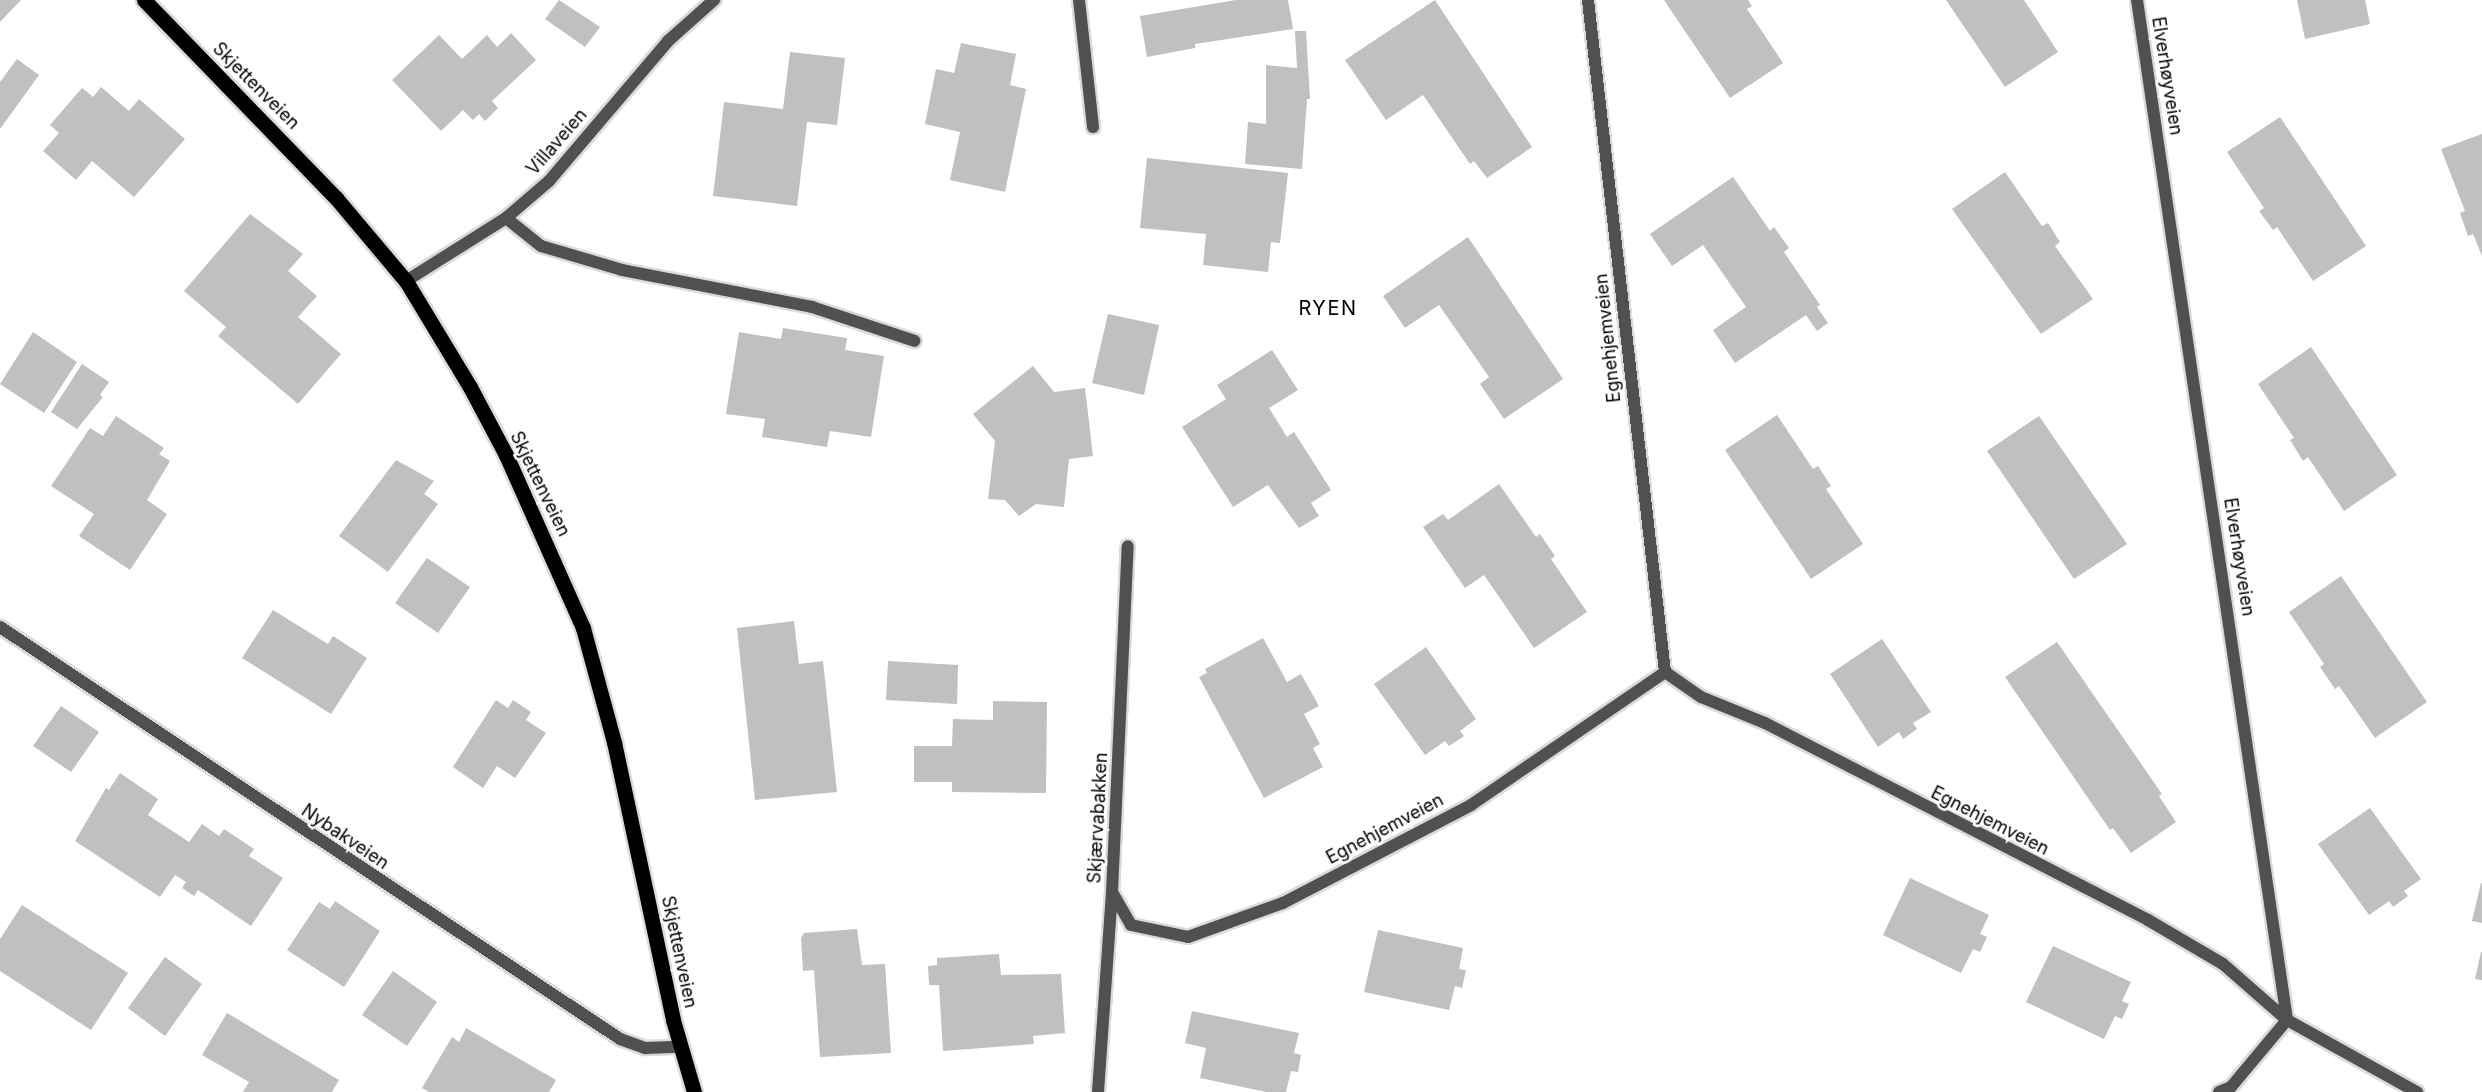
<!DOCTYPE html>
<meta charset="utf-8">
<style>
body{margin:0}
#map{position:relative;width:2482px;height:1092px;overflow:hidden;background:#fff;font-family:Inter,sans-serif}
div>[style]{position:absolute}
[style*='--x']{left:calc(var(--x)*1px);top:calc(var(--y)*1px);width:calc(var(--w)*1px);rotate:calc(var(--a)*1deg)}
.building>*{inset:0;background:#c0c0c0}
.roads{filter:drop-shadow(2px 0 #dbdbdb) drop-shadow(-2px 0 #dbdbdb) drop-shadow(0 2px #dbdbdb) drop-shadow(0 -2px #dbdbdb)}
.service>*{height:12px;margin:-6px;padding:0 6px;transform-origin:6px;border-radius:6px;background:#505050}
.minor>*{height:12px;margin:-6px;padding:0 6px;transform-origin:6px;border-radius:6px;background:#505050}
.primary>*{height:15px;margin:-7.5px;padding:0 7.5px;transform-origin:7.5px;border-radius:7.5px;background:#000}
span{translate:-50% -50%;white-space:nowrap;text-align:center;line-height:1.15;-webkit-text-stroke:5px #fff;paint-order:stroke}
.street-label{font-size:18px;color:#000}
.neighbourhood-label{font-size:20px;color:#000;letter-spacing:1.5px}
</style>
<div id="map">
<div class="building">
<i style="clip-path:polygon(0 0,21px 0,0 22px)"></i>
<i style="clip-path:polygon(559px 0,600px 27px,585px 47px,545px 19px)"></i>
<i style="clip-path:polygon(1236px 0,1288px 0,1293px 29px,1195px 44px,1195px 48px,1147px 57px,1140px 16px)"></i>
<i style="clip-path:polygon(1435px 0,1532px 147px,1487px 178px,1474px 161px,1470px 164px,1423px 95px,1386px 120px,1345px 60px)"></i>
<i style="clip-path:polygon(1664px 0,1748px 0,1752px 6px,1747px 9px,1783px 63px,1730px 98px)"></i>
<i style="clip-path:polygon(1946px 0,2024px 0,2058px 52px,2005px 87px)"></i>
<i style="clip-path:polygon(2297px 0,2365px 0,2370px 24px,2305px 39px)"></i>
<i style="clip-path:polygon(1295px 31px,1306px 31px,1310px 99px,1307px 99px,1302px 169px,1245px 164px,1248px 122px,1266px 124px,1266px 65px,1297px 68px)"></i>
<i style="clip-path:polygon(511px 33px,536px 60px,492px 101px,498px 108px,485px 121px,479px 114px,473px 120px,463px 110px,441px 131px,392px 80px,439px 35px,462px 59px,487px 35px,497px 47px)"></i>
<i style="clip-path:polygon(961px 43px,1016px 54px,1010px 85px,1026px 89px,1005px 192px,950px 180px,960px 132px,925px 124px,936px 69px,954px 73px)"></i>
<i style="clip-path:polygon(790px 52px,845px 58px,837px 125px,807px 122px,797px 206px,713px 196px,724px 102px,783px 109px)"></i>
<i style="clip-path:polygon(17px 59px,39px 75px,0 129px,0 82px)"></i>
<i style="clip-path:polygon(101px 87px,129px 111px,139px 99px,185px 139px,134px 197px,92px 161px,76px 180px,43px 151px,59px 133px,50px 125px,82px 88px,93px 97px)"></i>
<i style="clip-path:polygon(2280px 117px,2366px 246px,2313px 281px,2277px 227px,2273px 230px,2259px 211px,2264px 208px,2227px 152px)"></i>
<i style="clip-path:polygon(2482px 134px,2482px 256px,2473px 234px,2468px 236px,2460px 213px,2465px 211px,2441px 149px)"></i>
<i style="clip-path:polygon(1147px 158px,1288px 173px,1280px 243px,1271px 242px,1268px 272px,1203px 265px,1206px 234px,1140px 228px)"></i>
<i style="clip-path:polygon(2005px 172px,2042px 226px,2048px 223px,2060px 242px,2055px 246px,2093px 299px,2041px 334px,1952px 209px)"></i>
<i style="clip-path:polygon(1733px 177px,1770px 231px,1774px 227px,1789px 248px,1784px 252px,1820px 305px,1817px 307px,1828px 323px,1817px 331px,1806px 315px,1735px 363px,1713px 330px,1746px 307px,1703px 245px,1672px 266px,1650px 234px)"></i>
<i style="clip-path:polygon(250px 214px,303px 254px,288px 271px,317px 296px,298px 317px,341px 354px,298px 404px,218px 336px,226px 327px,184px 291px)"></i>
<i style="clip-path:polygon(1468px 237px,1563px 379px,1504px 419px,1480px 384px,1489px 377px,1439px 305px,1405px 328px,1383px 296px)"></i>
<i style="clip-path:polygon(1108px 314px,1159px 325px,1144px 395px,1092px 383px)"></i>
<i style="clip-path:polygon(783px 328px,847px 338px,845px 350px,884px 356px,871px 437px,830px 431px,827px 447px,762px 437px,765px 419px,726px 414px,739px 332px,781px 339px)"></i>
<i style="clip-path:polygon(33px 332px,77px 362px,44px 413px,0 384px)"></i>
<i style="clip-path:polygon(2311px 347px,2397px 475px,2344px 511px,2308px 457px,2303px 461px,2290px 440px,2294px 438px,2258px 384px)"></i>
<i style="clip-path:polygon(1272px 350px,1298px 390px,1269px 408px,1287px 437px,1294px 432px,1331px 490px,1311px 503px,1319px 516px,1299px 528px,1268px 485px,1233px 507px,1182px 427px,1226px 399px,1217px 385px)"></i>
<i style="clip-path:polygon(82px 364px,109px 382px,100px 395px,103px 397px,77px 429px,51px 412px)"></i>
<i style="clip-path:polygon(1033px 366px,1054px 392px,1085px 388px,1093px 456px,1069px 459px,1064px 507px,1036px 504px,1019px 516px,1005px 500px,988px 499px,995px 441px,973px 414px)"></i>
<i style="clip-path:polygon(1777px 415px,1813px 469px,1818px 466px,1831px 486px,1826px 489px,1863px 544px,1811px 579px,1725px 450px)"></i>
<i style="clip-path:polygon(116px 416px,164px 448px,159px 454px,170px 461px,147px 500px,167px 514px,130px 570px,79px 536px,94px 514px,51px 486px,90px 428px,103px 436px)"></i>
<i style="clip-path:polygon(2039px 416px,2127px 544px,2074px 579px,1987px 451px)"></i>
<i style="clip-path:polygon(396px 460px,434px 481px,424px 494px,438px 504px,388px 572px,339px 536px)"></i>
<i style="clip-path:polygon(1499px 484px,1536px 537px,1540px 534px,1555px 556px,1551px 559px,1587px 612px,1534px 648px,1484px 575px,1465px 588px,1423px 527px,1443px 514px,1448px 520px)"></i>
<i style="clip-path:polygon(427px 558px,470px 587px,438px 633px,395px 603px)"></i>
<i style="clip-path:polygon(2341px 576px,2427px 702px,2375px 738px,2339px 686px,2335px 689px,2320px 667px,2324px 664px,2289px 612px)"></i>
<i style="clip-path:polygon(273px 610px,328px 644px,333px 636px,367px 658px,331px 714px,242px 658px)"></i>
<i style="clip-path:polygon(794px 621px,799px 664px,823px 661px,837px 792px,755px 800px,737px 628px)"></i>
<i style="clip-path:polygon(1263px 638px,1287px 682px,1301px 674px,1319px 706px,1304px 714px,1320px 744px,1313px 748px,1323px 767px,1264px 798px,1199px 677px,1207px 673px,1205px 669px)"></i>
<i style="clip-path:polygon(1882px 639px,1931px 712px,1913px 723px,1917px 729px,1903px 739px,1899px 732px,1878px 747px,1830px 674px)"></i>
<i style="clip-path:polygon(2057px 642px,2162px 794px,2159px 796px,2176px 822px,2131px 853px,2113px 828px,2110px 830px,2005px 677px)"></i>
<i style="clip-path:polygon(1426px 647px,1476px 719px,1460px 731px,1464px 736px,1449px 746px,1445px 741px,1425px 755px,1374px 684px)"></i>
<i style="clip-path:polygon(888px 661px,958px 665px,957px 704px,886px 700px)"></i>
<i style="clip-path:polygon(496px 700px,508px 708px,513px 700px,531px 712px,526px 720px,546px 733px,515px 778px,497px 766px,483px 788px,453px 767px)"></i>
<i style="clip-path:polygon(993px 701px,1047px 702px,1046px 793px,952px 792px,952px 782px,914px 782px,914px 746px,952px 746px,953px 719px,993px 720px)"></i>
<i style="clip-path:polygon(61px 706px,99px 732px,71px 772px,33px 746px)"></i>
<i style="clip-path:polygon(120px 773px,158px 799px,148px 815px,189px 842px,202px 824px,219px 836px,224px 829px,254px 849px,249px 856px,283px 878px,251px 926px,198px 890px,194px 896px,182px 888px,186px 882px,175px 875px,160px 897px,75px 841px,106px 788px,109px 790px)"></i>
<i style="clip-path:polygon(2370px 808px,2421px 879px,2404px 891px,2408px 896px,2393px 907px,2389px 901px,2369px 915px,2318px 844px)"></i>
<i style="clip-path:polygon(1910px 878px,1989px 915px,1980px 934px,1987px 937px,1980px 952px,1973px 949px,1961px 973px,1883px 935px)"></i>
<i style="clip-path:polygon(2481px 883px,2482px 883px,2482px 923px,2472px 921px)"></i>
<i style="clip-path:polygon(335px 901px,380px 931px,344px 987px,287px 950px,319px 902px,330px 909px)"></i>
<i style="clip-path:polygon(22px 905px,128px 973px,91px 1030px,0 971px,0 939px)"></i>
<i style="clip-path:polygon(857px 929px,862px 965px,885px 964px,891px 1053px,820px 1057px,814px 970px,803px 971px,801px 938px,804px 933px)"></i>
<i style="clip-path:polygon(1378px 930px,1463px 948px,1459px 969px,1466px 970px,1462px 988px,1455px 986px,1449px 1010px,1364px 992px)"></i>
<i style="clip-path:polygon(2053px 946px,2131px 982px,2122px 1001px,2129px 1004px,2122px 1019px,2115px 1016px,2104px 1039px,2026px 1002px)"></i>
<i style="clip-path:polygon(2481px 952px,2482px 952px,2482px 980px,2475px 979px)"></i>
<i style="clip-path:polygon(999px 954px,1001px 975px,1061px 974px,1065px 1033px,1033px 1036px,1034px 1044px,943px 1051px,939px 985px,929px 985px,928px 966px,937px 965px,937px 958px)"></i>
<i style="clip-path:polygon(165px 957px,202px 984px,165px 1036px,128px 1008px)"></i>
<i style="clip-path:polygon(393px 971px,437px 1002px,407px 1046px,362px 1015px)"></i>
<i style="clip-path:polygon(1192px 1011px,1299px 1033px,1294px 1053px,1301px 1055px,1298px 1072px,1291px 1071px,1286px 1092px,1266px 1092px,1200px 1078px,1206px 1048px,1185px 1043px)"></i>
<i style="clip-path:polygon(227px 1013px,339px 1080px,332px 1092px,243px 1092px,249px 1082px,202px 1055px)"></i>
<i style="clip-path:polygon(466px 1028px,556px 1080px,549px 1092px,429px 1092px,422px 1088px,452px 1037px,459px 1042px)"></i>
</div>
<div class="roads">
<div class="service">
<i style="--x:1079;--y:0;--w:128;--a:83.7"></i>
<i style="--x:506;--y:218;--w:45;--a:38.7"></i>
<i style="--x:541;--y:246;--w:84;--a:16.5"></i>
<i style="--x:622;--y:270;--w:194;--a:11"></i>
<i style="--x:812;--y:307;--w:108;--a:18.3"></i>
</div>
<div class="minor">
<i style="--x:2137;--y:0;--w:1031;--a:81.63"></i>
<i style="--x:2287;--y:1020;--w:87;--a:129.9"></i>
<i style="--x:2231;--y:1087;--w:13;--a:157"></i>
<i style="--x:406;--y:281;--w:118;--a:-32.2"></i>
<i style="--x:506;--y:218;--w:57;--a:-40.7"></i>
<i style="--x:549;--y:181;--w:184;--a:-49.6"></i>
<i style="--x:668;--y:41;--w:62;--a:-41.7"></i>
<i style="--x:0;--y:627;--w:744;--a:33.6"></i>
<i style="--x:620;--y:1039;--w:27;--a:20"></i>
<i style="--x:645;--y:1048;--w:35;--a:-2"></i>
<i style="--x:1665;--y:672;--w:44;--a:34.8"></i>
<i style="--x:1701;--y:697;--w:69;--a:22.1"></i>
<i style="--x:1765;--y:723;--w:431;--a:27.2"></i>
<i style="--x:2148;--y:920;--w:87;--a:30.4"></i>
<i style="--x:2223;--y:964;--w:85;--a:41.2"></i>
<i style="--x:2287;--y:1020;--w:149;--a:29"></i>
<i style="--x:1112;--y:892;--w:38;--a:60"></i>
<i style="--x:1131;--y:925;--w:58;--a:11.9"></i>
<i style="--x:1188;--y:937;--w:101;--a:-19.7"></i>
<i style="--x:1283;--y:903;--w:212;--a:-27.5"></i>
<i style="--x:1471;--y:805;--w:235;--a:-34.4"></i>
<i style="--x:1665;--y:672;--w:676;--a:-96.54"></i>
<i style="--x:1098;--y:1092;--w:200;--a:-86"></i>
<i style="--x:1112;--y:892;--w:346;--a:-87.4"></i>
</div>
<div class="primary">
<i style="--x:144;--y:0;--w:276;--a:45.9"></i>
<i style="--x:336;--y:198;--w:109;--a:49.9"></i>
<i style="--x:406;--y:281;--w:124;--a:58.9"></i>
<i style="--x:470;--y:387;--w:77;--a:62.1"></i>
<i style="--x:506;--y:455;--w:189;--a:66"></i>
<i style="--x:583;--y:628;--w:118;--a:74.8"></i>
<i style="--x:614;--y:742;--w:284;--a:78"></i>
<i style="--x:673;--y:1020;--w:75;--a:73.7"></i>
</div>
</div>
<div class="street-label">
<span style="left:2167px;top:76px;rotate:81deg">Elverhøyveien</span>
<span style="left:256px;top:86px;rotate:45deg">Skjettenveien</span>
<span style="left:557px;top:142px;rotate:-49deg">Villaveien</span>
<span style="left:1608px;top:338px;rotate:-96deg">Egnehjemveien</span>
<span style="left:540px;top:484px;rotate:64deg">Skjettenveien</span>
<span style="left:2239px;top:557px;rotate:81deg">Elverhøyveien</span>
<span style="left:1098px;top:818px;rotate:-87deg">Skjærvabakken</span>
<span style="left:1990px;top:821px;rotate:27deg">Egnehjemveien</span>
<span style="left:1385px;top:829px;rotate:-28deg">Egnehjemveien</span>
<span style="left:345px;top:837px;rotate:34deg">Nybakveien</span>
<span style="left:679px;top:952px;rotate:78deg">Skjettenveien</span>
</div>
<div class="neighbourhood-label">
<span style="left:1328px;top:308px">RYEN</span>
</div>
</div>
